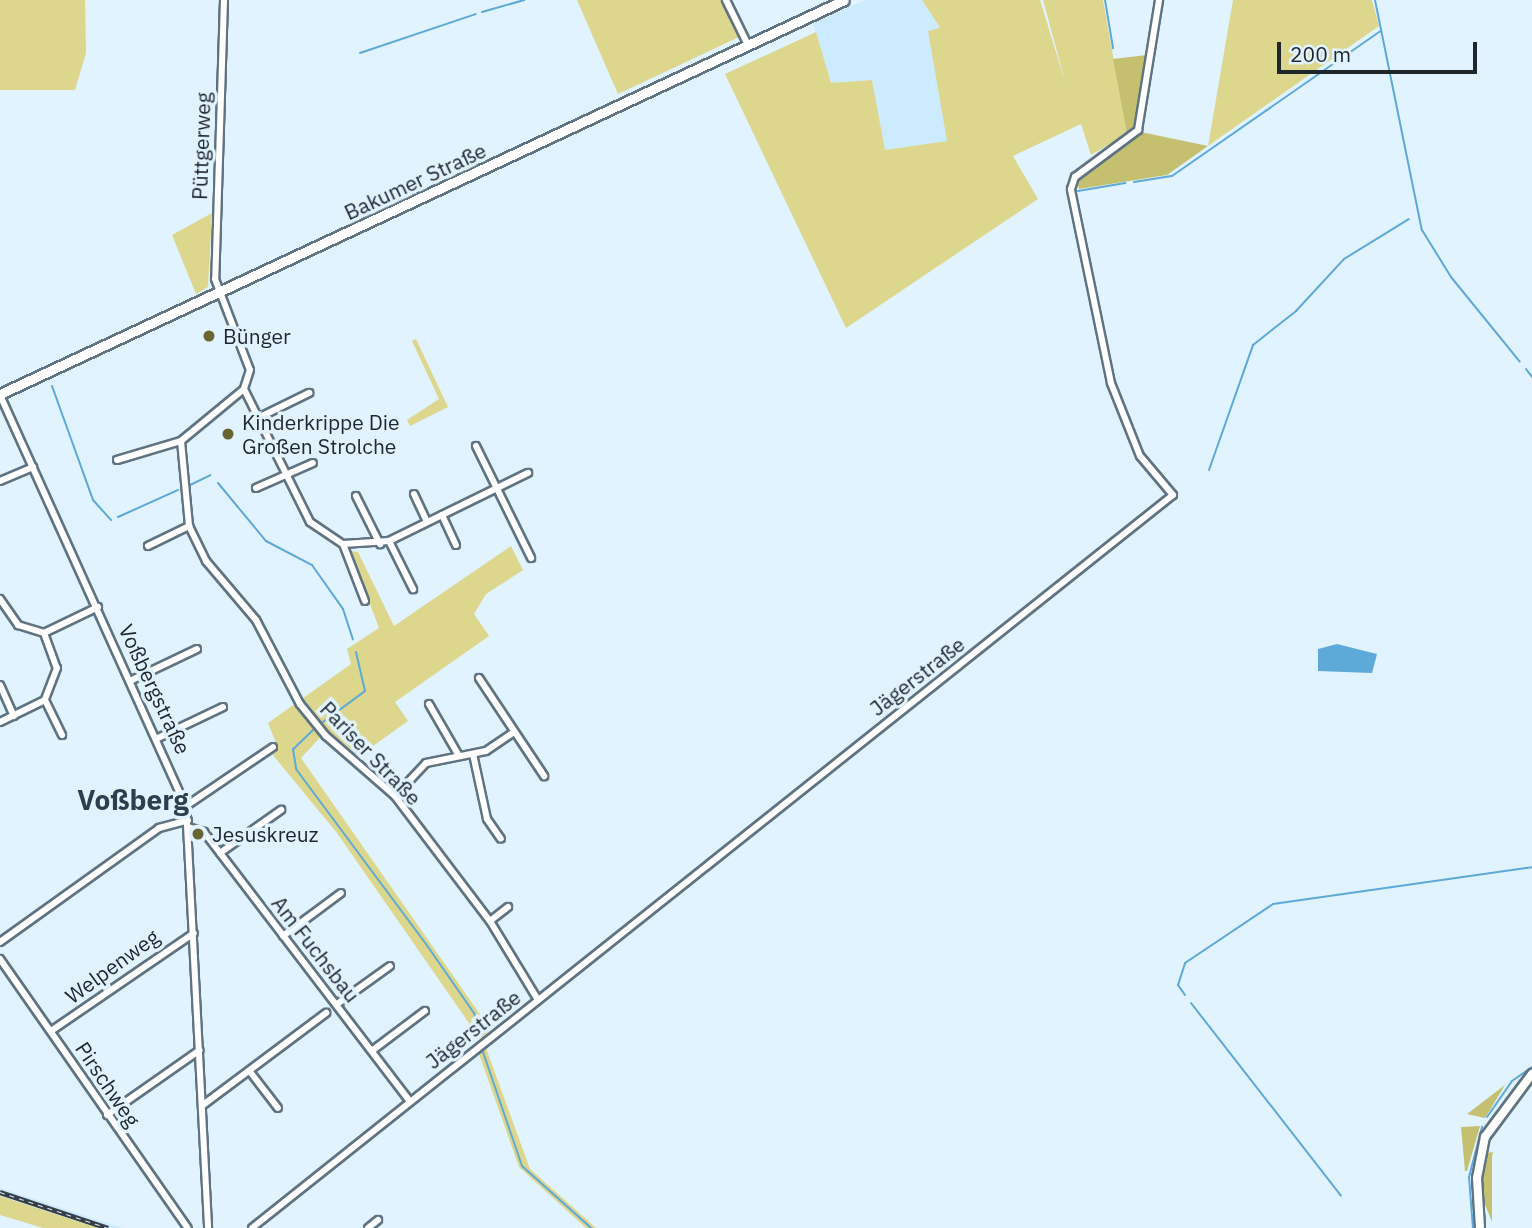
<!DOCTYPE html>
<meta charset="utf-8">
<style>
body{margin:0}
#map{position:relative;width:1532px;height:1228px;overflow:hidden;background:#e1f3ff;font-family:"IBM Plex Sans",sans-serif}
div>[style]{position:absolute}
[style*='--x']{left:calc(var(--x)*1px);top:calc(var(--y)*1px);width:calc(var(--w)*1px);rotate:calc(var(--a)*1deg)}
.built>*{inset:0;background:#cdebff}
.green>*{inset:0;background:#dcd78c}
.forest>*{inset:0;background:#c5bf70}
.water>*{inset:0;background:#5da9d7}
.stream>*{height:2px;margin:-1px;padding:0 1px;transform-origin:1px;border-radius:1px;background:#5da9d7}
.roads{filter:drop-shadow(2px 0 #5f7381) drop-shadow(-2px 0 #5f7381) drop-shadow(0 2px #5f7381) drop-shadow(0 -2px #5f7381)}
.minor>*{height:6px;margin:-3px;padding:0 3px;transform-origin:3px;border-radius:3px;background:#fff}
.tertiary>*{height:8px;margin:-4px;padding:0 4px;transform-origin:4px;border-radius:4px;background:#fff}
.secondary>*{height:9px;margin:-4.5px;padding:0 4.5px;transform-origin:4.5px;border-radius:4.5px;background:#fff}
.rail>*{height:4.5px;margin-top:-2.25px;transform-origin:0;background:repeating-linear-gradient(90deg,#e1f3ff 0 5px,#353f45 0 10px);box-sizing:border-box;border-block:2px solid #353f45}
.dots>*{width:19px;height:19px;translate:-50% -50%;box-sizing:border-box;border:4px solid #e1f3ff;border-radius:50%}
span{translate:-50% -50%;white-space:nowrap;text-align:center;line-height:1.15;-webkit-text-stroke:7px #e1f3ff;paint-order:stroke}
.street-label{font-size:21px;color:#1e272c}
.poi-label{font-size:21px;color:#1e272c}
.left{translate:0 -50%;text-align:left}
.district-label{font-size:28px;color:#2d3f4b;font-weight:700}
.scale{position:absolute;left:1277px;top:42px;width:200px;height:32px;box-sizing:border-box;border:4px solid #1e272c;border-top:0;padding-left:9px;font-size:21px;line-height:24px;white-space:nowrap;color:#1e272c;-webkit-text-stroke:5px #e1f3ff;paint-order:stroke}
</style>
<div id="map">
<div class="built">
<i style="clip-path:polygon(865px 0,922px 0,940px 29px,928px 31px,948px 141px,885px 150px,872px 80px,831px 83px,813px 23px)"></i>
<i style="clip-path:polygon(0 1188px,123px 1228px,97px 1228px,0 1196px)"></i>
</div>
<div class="green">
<i style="clip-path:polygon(0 0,85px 0,86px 53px,75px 90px,0 90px)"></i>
<i style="clip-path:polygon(577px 0,721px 0,739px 37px,618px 94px)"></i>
<i style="clip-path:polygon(922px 0,1040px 0,1066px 85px,1043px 0,1103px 0,1127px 134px,1091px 155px,1081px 124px,1013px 156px,1038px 199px,846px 328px,725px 74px,816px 32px,831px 83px,872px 80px,885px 150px,947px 141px,928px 31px,940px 28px)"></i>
<i style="clip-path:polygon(1233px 0,1372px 0,1379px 26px,1208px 146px)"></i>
<i style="clip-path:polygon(212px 213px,208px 287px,196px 294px,172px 235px)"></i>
<i style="clip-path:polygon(416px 339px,448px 407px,410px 426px,407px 420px,439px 399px,412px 341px)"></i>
<i style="clip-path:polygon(511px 546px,523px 570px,486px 594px,474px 614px,489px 636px,395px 702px,408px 721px,359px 756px,327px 730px,301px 758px,491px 1030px,480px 1039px,337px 833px,272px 754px,278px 748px,268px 723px,351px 664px,347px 649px,379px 628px,350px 551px,358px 552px,394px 626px)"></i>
<i style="clip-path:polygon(486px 1048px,530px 1169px,596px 1228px,586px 1228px,519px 1167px,479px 1054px)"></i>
<i style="clip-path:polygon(0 1196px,6px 1198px,98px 1228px,43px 1228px,0 1215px)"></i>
</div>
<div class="forest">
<i style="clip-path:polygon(1147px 55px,1138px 120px,1127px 134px,1113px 59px)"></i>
<i style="clip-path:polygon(1141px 132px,1208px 146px,1167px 175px,1079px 189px,1077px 182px)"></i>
<i style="clip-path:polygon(1505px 1085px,1485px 1118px,1467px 1114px)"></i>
<i style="clip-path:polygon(1480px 1126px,1467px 1171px,1465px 1171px,1461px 1127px)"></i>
<i style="clip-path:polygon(1493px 1152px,1492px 1157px,1492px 1222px,1481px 1194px,1487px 1153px)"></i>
</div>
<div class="water">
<i style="clip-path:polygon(1337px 644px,1377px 654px,1372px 673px,1318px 671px,1318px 649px)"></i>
</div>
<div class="stream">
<i style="--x:1105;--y:0;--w:49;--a:80.5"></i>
<i style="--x:1375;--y:0;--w:235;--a:78.5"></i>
<i style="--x:1422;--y:230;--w:55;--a:58.3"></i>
<i style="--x:1451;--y:277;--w:109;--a:50.9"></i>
<i style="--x:482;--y:12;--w:44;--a:-15.9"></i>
<i style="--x:360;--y:53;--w:122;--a:-18.6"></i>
<i style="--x:1134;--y:182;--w:38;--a:-9"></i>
<i style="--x:1172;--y:176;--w:254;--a:-34.8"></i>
<i style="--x:1078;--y:191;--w:48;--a:-9.7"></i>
<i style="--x:1526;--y:369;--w:10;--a:53"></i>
<i style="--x:52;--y:386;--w:121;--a:70.2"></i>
<i style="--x:93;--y:500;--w:27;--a:48"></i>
<i style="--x:1209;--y:470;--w:133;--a:-70.6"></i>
<i style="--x:1253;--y:345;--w:55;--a:-38.3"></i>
<i style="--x:1296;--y:311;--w:71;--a:-47.3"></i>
<i style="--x:1344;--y:259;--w:76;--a:-31.6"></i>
<i style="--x:218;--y:483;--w:75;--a:50.4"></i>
<i style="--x:266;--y:541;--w:52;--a:27.6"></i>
<i style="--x:312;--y:565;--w:54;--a:54.8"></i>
<i style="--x:343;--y:609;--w:32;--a:72"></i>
<i style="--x:188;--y:486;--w:25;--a:-26"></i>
<i style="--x:118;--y:517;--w:66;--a:-24.2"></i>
<i style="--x:323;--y:722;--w:52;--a:-36.4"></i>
<i style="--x:365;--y:691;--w:40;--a:-103"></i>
<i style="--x:313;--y:730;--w:28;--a:136"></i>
<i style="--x:293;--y:749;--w:20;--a:81"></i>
<i style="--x:296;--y:769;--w:218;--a:53.4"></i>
<i style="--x:426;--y:944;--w:84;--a:55.2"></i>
<i style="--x:474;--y:1013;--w:23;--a:72"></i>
<i style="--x:1185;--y:995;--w:12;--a:-125"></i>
<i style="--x:1178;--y:985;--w:23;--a:-72"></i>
<i style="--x:1185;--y:963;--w:106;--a:-33.8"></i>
<i style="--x:1273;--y:904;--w:262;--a:-8.1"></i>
<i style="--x:1191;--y:1003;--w:244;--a:52.1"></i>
<i style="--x:483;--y:1052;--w:120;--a:71.1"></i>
<i style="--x:522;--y:1166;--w:93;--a:41.9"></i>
<i style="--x:1487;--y:1117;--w:44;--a:-55.2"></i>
<i style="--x:1512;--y:1081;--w:24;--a:-35"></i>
<i style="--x:1473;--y:1228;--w:51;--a:-94.5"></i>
<i style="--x:1469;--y:1177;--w:52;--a:-75.4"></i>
</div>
<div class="roads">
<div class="minor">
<i style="--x:224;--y:0;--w:279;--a:91.8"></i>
<i style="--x:215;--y:279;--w:97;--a:69"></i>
<i style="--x:250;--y:370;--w:20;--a:108"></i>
<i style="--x:244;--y:389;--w:82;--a:140.5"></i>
<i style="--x:181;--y:441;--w:85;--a:84.6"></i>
<i style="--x:189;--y:526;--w:39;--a:64"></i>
<i style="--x:206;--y:561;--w:77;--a:49.7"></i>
<i style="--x:256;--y:620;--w:95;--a:62.4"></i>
<i style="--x:300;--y:704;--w:41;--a:50.9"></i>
<i style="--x:326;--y:736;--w:91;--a:41"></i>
<i style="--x:395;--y:796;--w:157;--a:52.8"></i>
<i style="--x:490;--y:921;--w:92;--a:58.7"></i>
<i style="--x:726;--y:0;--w:50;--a:63.9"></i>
<i style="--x:244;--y:389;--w:148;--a:63.6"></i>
<i style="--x:310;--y:522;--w:40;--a:34"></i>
<i style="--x:343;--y:544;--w:46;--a:-3.7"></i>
<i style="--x:389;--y:541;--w:155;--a:-26.1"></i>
<i style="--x:0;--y:395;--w:451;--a:65.7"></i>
<i style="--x:186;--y:806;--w:423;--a:87"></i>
<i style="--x:260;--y:417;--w:55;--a:-26.1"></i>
<i style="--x:476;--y:446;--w:125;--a:63.8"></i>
<i style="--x:117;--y:460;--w:67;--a:-16.5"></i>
<i style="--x:0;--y:481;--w:36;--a:-23"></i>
<i style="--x:256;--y:488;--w:62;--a:-23.7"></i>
<i style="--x:414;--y:494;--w:31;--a:65"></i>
<i style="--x:356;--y:496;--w:54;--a:63.4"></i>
<i style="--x:442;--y:515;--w:33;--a:65"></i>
<i style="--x:389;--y:541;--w:54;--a:63.4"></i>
<i style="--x:343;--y:544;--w:61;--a:68.9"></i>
<i style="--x:148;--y:546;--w:46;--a:-26"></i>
<i style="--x:0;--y:599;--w:32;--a:55"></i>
<i style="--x:18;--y:625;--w:27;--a:17"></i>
<i style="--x:44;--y:633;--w:37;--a:70"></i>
<i style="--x:57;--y:668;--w:34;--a:111"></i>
<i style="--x:45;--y:700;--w:50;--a:153.9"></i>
<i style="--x:44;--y:633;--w:60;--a:-25.7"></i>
<i style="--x:479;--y:678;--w:118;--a:56.4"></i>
<i style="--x:132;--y:680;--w:72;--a:-25.5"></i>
<i style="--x:0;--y:685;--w:34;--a:66"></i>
<i style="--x:45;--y:700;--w:39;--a:64"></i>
<i style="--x:429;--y:704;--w:60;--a:60"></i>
<i style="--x:158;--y:738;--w:72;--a:-25.5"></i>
<i style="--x:473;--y:754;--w:66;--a:77.8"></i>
<i style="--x:487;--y:819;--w:24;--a:55"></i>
<i style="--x:395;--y:796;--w:45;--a:-46.8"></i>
<i style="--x:426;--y:763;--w:61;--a:-11.3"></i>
<i style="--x:486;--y:751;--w:32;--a:-34"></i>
<i style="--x:186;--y:806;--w:105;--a:-34.1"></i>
<i style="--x:188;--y:827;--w:17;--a:17"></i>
<i style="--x:204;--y:832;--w:339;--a:52.6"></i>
<i style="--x:220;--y:853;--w:75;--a:-35.2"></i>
<i style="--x:490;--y:921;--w:23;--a:-38"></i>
<i style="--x:283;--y:936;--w:72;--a:-36.6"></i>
<i style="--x:0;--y:942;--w:196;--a:-35.6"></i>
<i style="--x:159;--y:828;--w:30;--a:-15"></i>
<i style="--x:0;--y:959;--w:328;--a:55.1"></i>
<i style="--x:337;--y:1004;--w:65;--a:-35.6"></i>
<i style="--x:51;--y:1031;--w:173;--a:-34.4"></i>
<i style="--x:373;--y:1050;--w:65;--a:-36.9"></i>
<i style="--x:251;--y:1073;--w:44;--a:52.4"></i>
<i style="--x:203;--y:1105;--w:154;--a:-36.8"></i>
<i style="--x:107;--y:1115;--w:113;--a:-35"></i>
<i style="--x:252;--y:1228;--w:1177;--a:-38.52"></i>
<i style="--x:1173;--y:495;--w:51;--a:-130.2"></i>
<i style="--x:1140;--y:456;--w:79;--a:-111.7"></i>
<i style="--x:1111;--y:383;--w:198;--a:-101.7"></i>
<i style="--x:1071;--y:189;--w:13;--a:-72"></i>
<i style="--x:1075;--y:177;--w:79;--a:-36.7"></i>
<i style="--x:1138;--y:130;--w:132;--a:-80.8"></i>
<i style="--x:368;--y:1228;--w:13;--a:-39"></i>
</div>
<div class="tertiary">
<i style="--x:1480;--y:1228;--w:50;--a:-93.4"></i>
<i style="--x:1477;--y:1178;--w:42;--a:-79"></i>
<i style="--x:1485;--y:1137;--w:79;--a:-53.3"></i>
</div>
<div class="secondary">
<i style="--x:0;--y:394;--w:931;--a:-25.02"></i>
</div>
</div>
<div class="rail">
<i style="--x:0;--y:1192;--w:114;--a:18.4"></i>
</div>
<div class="dots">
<i style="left:209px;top:336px;background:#696531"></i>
<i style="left:228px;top:434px;background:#696531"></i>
<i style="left:198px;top:834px;background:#696531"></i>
</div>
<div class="street-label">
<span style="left:201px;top:146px;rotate:-88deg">Püttgerweg</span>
<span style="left:415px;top:181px;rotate:-25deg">Bakumer Straße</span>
<span style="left:917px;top:676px;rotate:-38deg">Jägerstraße</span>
<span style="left:155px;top:689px;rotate:65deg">Voßbergstraße</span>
<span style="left:371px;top:753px;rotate:46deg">Pariser Straße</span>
<span style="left:316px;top:949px;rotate:52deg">Am Fuchsbau</span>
<span style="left:112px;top:966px;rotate:-36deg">Welpenweg</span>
<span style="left:473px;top:1029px;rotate:-38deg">Jägerstraße</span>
<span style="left:108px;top:1084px;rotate:56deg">Pirschweg</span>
</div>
<div class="poi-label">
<span class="left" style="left:223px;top:336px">Bünger</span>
<span class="left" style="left:242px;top:434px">Kinderkrippe Die<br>Großen Strolche</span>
<span class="left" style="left:212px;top:834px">Jesuskreuz</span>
</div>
<div class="district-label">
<span style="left:133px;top:800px">Voßberg</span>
</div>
<div class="scale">200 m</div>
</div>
